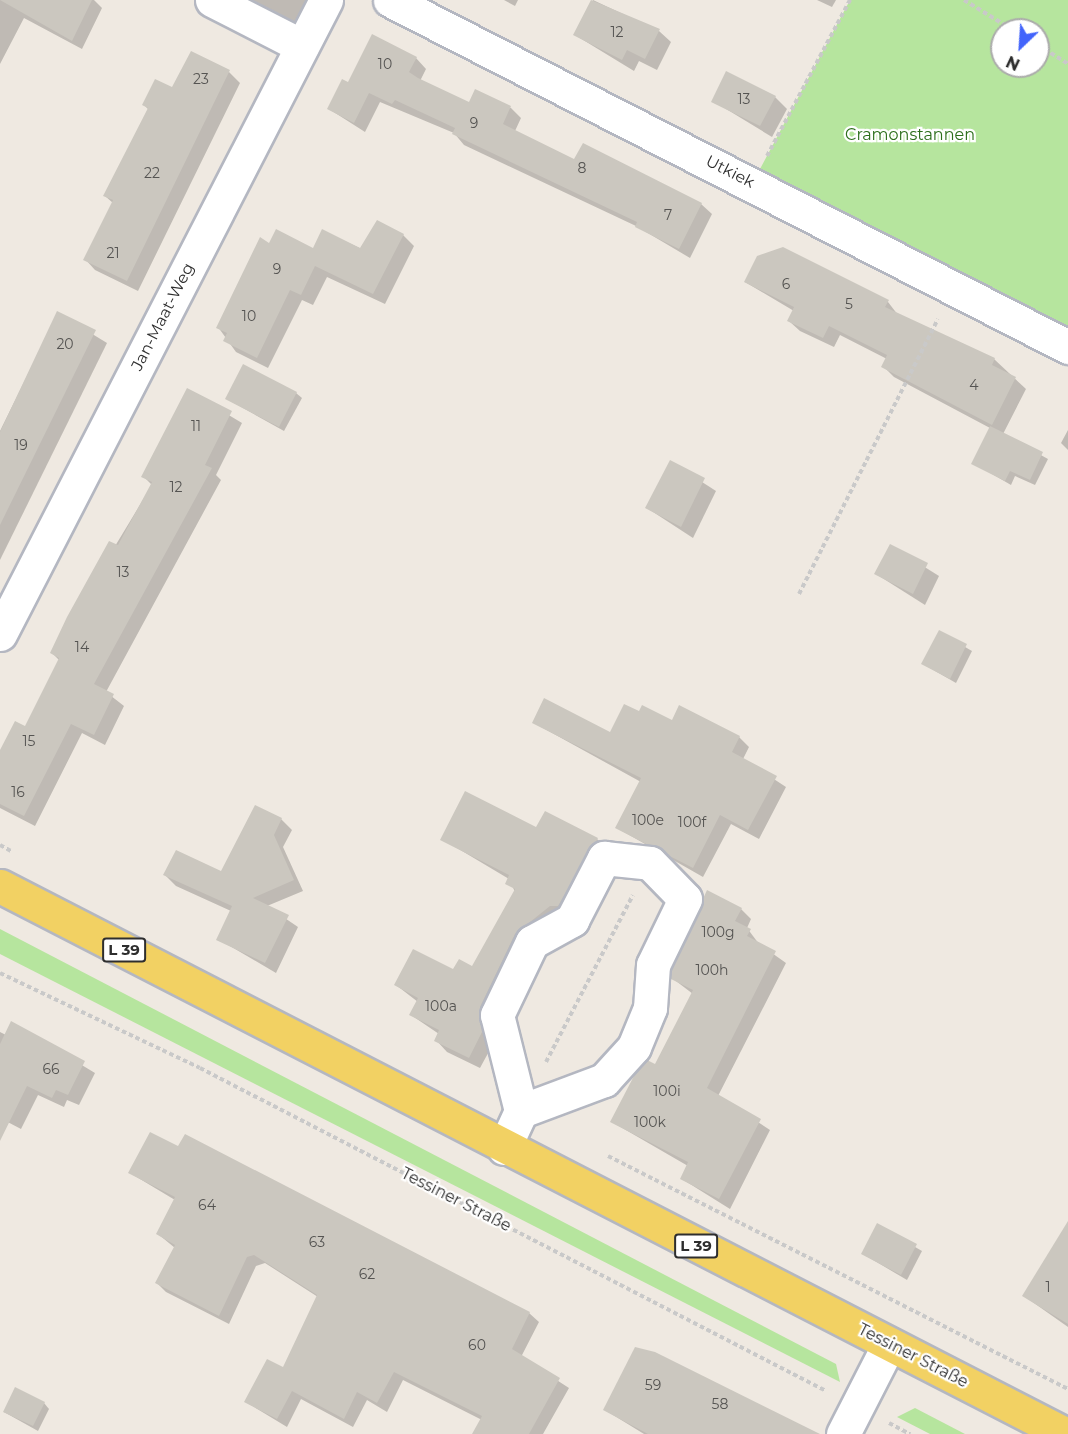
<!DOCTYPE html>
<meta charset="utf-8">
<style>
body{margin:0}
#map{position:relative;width:1068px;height:1434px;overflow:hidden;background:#efe9e1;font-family:Montserrat,sans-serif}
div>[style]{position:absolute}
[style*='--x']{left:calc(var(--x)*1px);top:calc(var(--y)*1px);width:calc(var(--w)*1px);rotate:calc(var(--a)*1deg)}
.green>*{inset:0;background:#b6e59e}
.shadow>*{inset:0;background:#0003}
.building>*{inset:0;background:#cbc7bf}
.path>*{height:4px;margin-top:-2px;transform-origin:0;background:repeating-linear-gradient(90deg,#c9c9c9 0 4.5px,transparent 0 7.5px)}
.roads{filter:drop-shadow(2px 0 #b4b7c1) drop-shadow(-2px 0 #b4b7c1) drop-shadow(0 2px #b4b7c1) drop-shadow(0 -2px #b4b7c1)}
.minor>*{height:33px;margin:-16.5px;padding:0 16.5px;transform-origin:16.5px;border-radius:16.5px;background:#fff}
.major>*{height:33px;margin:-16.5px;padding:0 16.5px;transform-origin:16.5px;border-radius:16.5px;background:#f2d163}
span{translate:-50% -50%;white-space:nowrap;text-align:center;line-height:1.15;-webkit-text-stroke:4.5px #fff;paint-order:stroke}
.number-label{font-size:14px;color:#555452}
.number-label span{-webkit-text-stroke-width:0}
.shield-label span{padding:2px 4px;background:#fff;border:2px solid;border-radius:4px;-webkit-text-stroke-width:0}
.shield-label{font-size:15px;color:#2e2e2e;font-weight:700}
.park-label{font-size:16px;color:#2c6e1b}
.street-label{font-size:16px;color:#2e2e2e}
.north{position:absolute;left:990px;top:18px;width:60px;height:60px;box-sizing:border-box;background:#fff;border:2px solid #ababab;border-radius:50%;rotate:205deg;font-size:16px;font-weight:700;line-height:24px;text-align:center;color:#2e2e2e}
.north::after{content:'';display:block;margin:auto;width:21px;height:27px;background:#4264fb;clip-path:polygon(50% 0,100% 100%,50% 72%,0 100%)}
</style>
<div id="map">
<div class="green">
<i style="clip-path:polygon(evenodd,850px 0,1068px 0,1068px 347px,752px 184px,850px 0,1002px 30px,1038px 30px,1038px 66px,1002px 66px,1002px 30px)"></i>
<i style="clip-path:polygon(0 929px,836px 1364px,840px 1382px,0 954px)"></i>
<i style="clip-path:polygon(915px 1408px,965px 1434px,930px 1434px,897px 1417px)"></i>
</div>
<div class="shadow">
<i style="clip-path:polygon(0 0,94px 0,102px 8px,82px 49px,24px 18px,0 64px)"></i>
<i style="clip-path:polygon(250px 0,319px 0,297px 27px)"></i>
<i style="clip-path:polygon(504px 0,518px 0,515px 6px)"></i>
<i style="clip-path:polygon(593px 0,659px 31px,671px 42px,657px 70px,639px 61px,634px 71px,575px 35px)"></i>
<i style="clip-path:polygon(817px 0,836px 0,832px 7px)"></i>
<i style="clip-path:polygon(416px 58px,426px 69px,420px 81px,470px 104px,476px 91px,511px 108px,521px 118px,515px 131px,575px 161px,701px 204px,712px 214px,690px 258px,636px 226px,464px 145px,454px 133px,380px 102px,365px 132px,329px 109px,349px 84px)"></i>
<i style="clip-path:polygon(229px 72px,240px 83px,138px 291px,95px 270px,85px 259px,113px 203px,105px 196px,149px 110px,144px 105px,173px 89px)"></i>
<i style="clip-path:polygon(775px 97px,787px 109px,772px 137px,713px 101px)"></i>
<i style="clip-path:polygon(323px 231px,364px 250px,403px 235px,414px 246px,385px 304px,327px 277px,313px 305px,302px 300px,268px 368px,236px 352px,218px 327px,270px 245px,314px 250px)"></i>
<i style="clip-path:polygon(745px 282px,888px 302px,898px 315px,994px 359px,1026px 389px,1003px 434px,1048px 459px,1035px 485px,1015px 476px,1011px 485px,973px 463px,990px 428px,894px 377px,883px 366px,887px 359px,840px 335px,834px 347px,800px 331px,789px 321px,794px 311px)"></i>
<i style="clip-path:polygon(58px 313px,107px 343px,0 560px,0 431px)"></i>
<i style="clip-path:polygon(187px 390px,242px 423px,216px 475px,221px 480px,106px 692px,124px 706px,105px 745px,82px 733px,35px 826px,0 808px,0 753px,25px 728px,59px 660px,51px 652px,152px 485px,143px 476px)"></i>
<i style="clip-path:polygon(296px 393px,302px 398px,284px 431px,227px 399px)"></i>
<i style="clip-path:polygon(1068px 430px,1068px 450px,1061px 443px)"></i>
<i style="clip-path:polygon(671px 462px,716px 491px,693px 538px,647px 508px)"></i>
<i style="clip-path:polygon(891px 546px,939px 576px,925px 605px,876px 574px)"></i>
<i style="clip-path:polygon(939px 632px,972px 651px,956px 683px,923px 664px)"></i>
<i style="clip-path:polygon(640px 713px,739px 737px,749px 747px,743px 759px,786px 787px,759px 839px,731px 824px,703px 877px,617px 828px,641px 782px,534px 723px,611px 734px)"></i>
<i style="clip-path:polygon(281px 819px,292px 830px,283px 847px,303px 891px,267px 906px,298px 927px,276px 973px,218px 939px,231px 911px,176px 886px,165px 875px,222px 873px)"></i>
<i style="clip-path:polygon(537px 829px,597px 839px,608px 850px,562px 917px,480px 1068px,447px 1052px,436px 1040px,439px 1034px,411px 1015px,418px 1002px,396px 985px,472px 968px,515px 892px,509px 879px,442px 839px)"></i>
<i style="clip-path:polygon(741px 909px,751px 919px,747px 928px,759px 944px,786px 963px,718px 1096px,770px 1130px,730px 1209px,682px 1179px,688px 1166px,612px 1122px,655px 1066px,693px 994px,672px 978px)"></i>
<i style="clip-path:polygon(12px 1023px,95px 1073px,79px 1105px,67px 1100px,64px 1107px,38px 1095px,21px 1129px,0 1118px,0 1032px,6px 1035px)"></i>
<i style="clip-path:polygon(130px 1173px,529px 1313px,539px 1322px,521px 1357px,569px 1388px,543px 1434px,474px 1434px,482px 1420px,403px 1380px,387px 1412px,367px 1400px,353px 1427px,301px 1399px,287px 1427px,246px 1402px,284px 1369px,318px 1297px,265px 1263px,256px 1266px,229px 1324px,166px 1292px,157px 1283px,175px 1248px,158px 1234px,175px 1200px)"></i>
<i style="clip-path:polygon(1068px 1224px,1068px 1327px,1024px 1296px)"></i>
<i style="clip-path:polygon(877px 1225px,922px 1251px,907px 1280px,863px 1254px)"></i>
<i style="clip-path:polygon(44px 1403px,49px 1409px,38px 1431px,4px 1412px)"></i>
<i style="clip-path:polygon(605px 1410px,805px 1434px,644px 1434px)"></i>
</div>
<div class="building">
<i style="clip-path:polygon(0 0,92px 0,72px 41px)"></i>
<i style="clip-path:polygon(591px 0,660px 29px,645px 59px,627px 50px,622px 60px,573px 35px)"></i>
<i style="clip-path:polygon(372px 34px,417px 57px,409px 72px,418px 78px,469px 102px,475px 89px,511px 106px,503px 124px,574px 159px,583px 143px,702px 203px,679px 249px,635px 227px,637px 222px,452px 134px,455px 128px,395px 100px,392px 104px,369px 93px,354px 123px,327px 109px,342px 79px,348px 82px)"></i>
<i style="clip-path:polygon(191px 51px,230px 70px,127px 281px,83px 260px,113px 200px,103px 196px,148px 108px,142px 105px,155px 79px,172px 87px)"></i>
<i style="clip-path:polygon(726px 71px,776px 96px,760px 126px,711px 102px)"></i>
<i style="clip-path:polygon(377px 220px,404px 234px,373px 294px,315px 266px,301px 295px,290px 290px,257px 358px,223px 341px,227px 333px,216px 328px,260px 237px,269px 243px,276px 229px,313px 248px,322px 229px,360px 248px)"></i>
<i style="clip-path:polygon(783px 247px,889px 300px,885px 307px,995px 358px,992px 365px,1016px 377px,992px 425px,881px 367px,887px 355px,829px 326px,823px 338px,787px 321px,794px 307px,744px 282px,757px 256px)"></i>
<i style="clip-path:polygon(57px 311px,96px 330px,0 525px,0 432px)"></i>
<i style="clip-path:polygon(243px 364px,297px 392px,279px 427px,225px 399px)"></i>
<i style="clip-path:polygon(187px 388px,232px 411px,205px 465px,212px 468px,94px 684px,114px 694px,94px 735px,71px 724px,24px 816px,0 804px,0 750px,15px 721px,25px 726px,59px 658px,50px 653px,67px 617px,109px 541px,118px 545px,152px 482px,141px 477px)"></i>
<i style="clip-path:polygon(990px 426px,1043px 452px,1030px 480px,1010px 471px,1005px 481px,971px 464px)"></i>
<i style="clip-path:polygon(670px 460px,705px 478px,681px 527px,645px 508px)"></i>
<i style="clip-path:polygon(890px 544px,928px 563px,913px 594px,874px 574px)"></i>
<i style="clip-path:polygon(939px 630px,967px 644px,950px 679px,921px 664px)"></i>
<i style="clip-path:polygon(544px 698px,610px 732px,624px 704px,639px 711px,642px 705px,672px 720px,679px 705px,740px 736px,732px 752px,777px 776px,748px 830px,720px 815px,693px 868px,615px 828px,641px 778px,532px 723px)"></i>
<i style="clip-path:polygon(465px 791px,536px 827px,545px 811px,598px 838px,558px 906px,550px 906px,515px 934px,480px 1007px,482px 1032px,469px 1058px,434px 1041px,439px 1030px,409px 1015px,418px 998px,394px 985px,413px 949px,453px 969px,459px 959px,472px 966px,515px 889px,505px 884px,509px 875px,440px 840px)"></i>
<i style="clip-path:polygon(255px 805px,282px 818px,274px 835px,294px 880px,253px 898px,289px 915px,265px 963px,216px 940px,232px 906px,163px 875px,176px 850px,221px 871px)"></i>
<i style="clip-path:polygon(707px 890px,742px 908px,735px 921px,751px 929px,747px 936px,776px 951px,707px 1088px,761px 1119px,719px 1199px,680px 1179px,688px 1162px,610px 1122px,635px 1074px,647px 1060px,655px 1064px,693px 990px,671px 979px,671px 970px)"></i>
<i style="clip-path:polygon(11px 1021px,85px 1061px,68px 1095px,56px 1090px,52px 1098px,27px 1086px,0 1141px,0 1044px)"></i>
<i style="clip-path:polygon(150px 1132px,178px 1146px,185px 1134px,530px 1312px,512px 1349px,560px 1378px,529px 1434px,472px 1434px,482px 1416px,394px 1372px,377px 1403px,357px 1392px,344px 1419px,292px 1391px,277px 1419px,244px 1402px,267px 1359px,283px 1367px,317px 1295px,254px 1255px,247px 1257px,219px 1316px,155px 1283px,175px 1245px,156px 1234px,175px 1197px,128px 1173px)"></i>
<i style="clip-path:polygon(1068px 1221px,1068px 1324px,1022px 1296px)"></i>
<i style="clip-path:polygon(877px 1223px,917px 1244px,901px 1275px,861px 1254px)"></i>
<i style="clip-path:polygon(635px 1347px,655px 1352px,820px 1434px,648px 1434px,603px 1410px)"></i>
<i style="clip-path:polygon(15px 1387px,45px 1402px,33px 1426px,3px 1412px)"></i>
</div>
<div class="path">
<i style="--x:964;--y:0;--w:57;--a:31.5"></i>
<i style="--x:1038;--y:45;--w:36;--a:32"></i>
<i style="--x:767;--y:156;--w:177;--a:-62"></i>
<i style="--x:799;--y:594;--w:308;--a:-63.2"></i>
<i style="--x:0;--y:845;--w:13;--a:29"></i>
<i style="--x:0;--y:973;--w:221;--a:25.4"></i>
<i style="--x:200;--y:1068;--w:704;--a:27.29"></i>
<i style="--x:546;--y:1062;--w:188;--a:-62.5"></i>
<i style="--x:608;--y:1156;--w:516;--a:26.86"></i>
<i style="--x:889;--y:1423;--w:24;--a:28"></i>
</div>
<div class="roads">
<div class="minor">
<i style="--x:212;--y:0;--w:101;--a:27.1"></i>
<i style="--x:390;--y:0;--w:762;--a:27.1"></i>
<i style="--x:0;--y:634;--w:713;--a:-62.79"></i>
<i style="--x:504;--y:1148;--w:41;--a:-65.3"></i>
<i style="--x:521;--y:1111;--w:99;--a:-104"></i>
<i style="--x:497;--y:1015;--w:81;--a:-64.4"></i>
<i style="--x:532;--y:942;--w:46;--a:-28.8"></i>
<i style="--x:572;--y:920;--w:70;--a:-62.7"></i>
<i style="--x:604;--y:858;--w:46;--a:6.2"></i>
<i style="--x:650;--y:863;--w:50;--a:45.8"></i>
<i style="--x:685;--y:899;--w:73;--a:115.9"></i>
<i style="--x:653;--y:965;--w:43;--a:94"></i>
<i style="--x:650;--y:1008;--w:42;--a:112.3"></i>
<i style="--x:634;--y:1047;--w:45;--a:132.3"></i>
<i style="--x:604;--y:1080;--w:89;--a:159.5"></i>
<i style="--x:843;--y:1434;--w:101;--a:-62.9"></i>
</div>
<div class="major">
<i style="--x:0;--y:886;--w:1198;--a:27.23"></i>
</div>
</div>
<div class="number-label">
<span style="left:617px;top:32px">12</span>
<span style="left:385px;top:64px">10</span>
<span style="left:201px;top:79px">23</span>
<span style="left:744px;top:99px">13</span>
<span style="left:474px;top:123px">9</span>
<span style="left:582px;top:168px">8</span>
<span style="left:152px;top:173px">22</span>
<span style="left:668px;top:215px">7</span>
<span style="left:113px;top:253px">21</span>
<span style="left:277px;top:269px">9</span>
<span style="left:786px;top:284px">6</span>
<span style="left:849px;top:304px">5</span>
<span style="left:249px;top:316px">10</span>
<span style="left:65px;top:344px">20</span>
<span style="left:974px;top:385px">4</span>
<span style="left:196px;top:426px">11</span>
<span style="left:21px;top:445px">19</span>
<span style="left:176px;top:487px">12</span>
<span style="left:123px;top:572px">13</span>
<span style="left:82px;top:647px">14</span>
<span style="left:29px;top:741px">15</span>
<span style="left:18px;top:792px">16</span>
<span style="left:648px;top:820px">100e</span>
<span style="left:692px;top:822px">100f</span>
<span style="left:718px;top:932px">100g</span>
<span style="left:712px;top:970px">100h</span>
<span style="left:441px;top:1006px">100a</span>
<span style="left:51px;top:1069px">66</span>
<span style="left:667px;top:1091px">100i</span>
<span style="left:650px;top:1122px">100k</span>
<span style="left:207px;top:1205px">64</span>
<span style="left:317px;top:1242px">63</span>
<span style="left:367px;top:1274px">62</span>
<span style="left:1048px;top:1287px">1</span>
<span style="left:477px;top:1345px">60</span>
<span style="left:653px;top:1385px">59</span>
<span style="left:720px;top:1404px">58</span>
</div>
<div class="shield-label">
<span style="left:124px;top:950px">L 39</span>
<span style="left:696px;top:1246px">L 39</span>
</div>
<div class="park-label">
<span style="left:910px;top:135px">Cramonstannen</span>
</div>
<div class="street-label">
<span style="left:730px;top:172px;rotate:27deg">Utkiek</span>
<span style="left:163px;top:317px;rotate:-63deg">Jan-Maat-Weg</span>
<span style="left:456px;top:1200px;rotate:27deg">Tessiner Straße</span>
<span style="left:913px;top:1356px;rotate:27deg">Tessiner Straße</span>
</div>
<div class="north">N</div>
</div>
